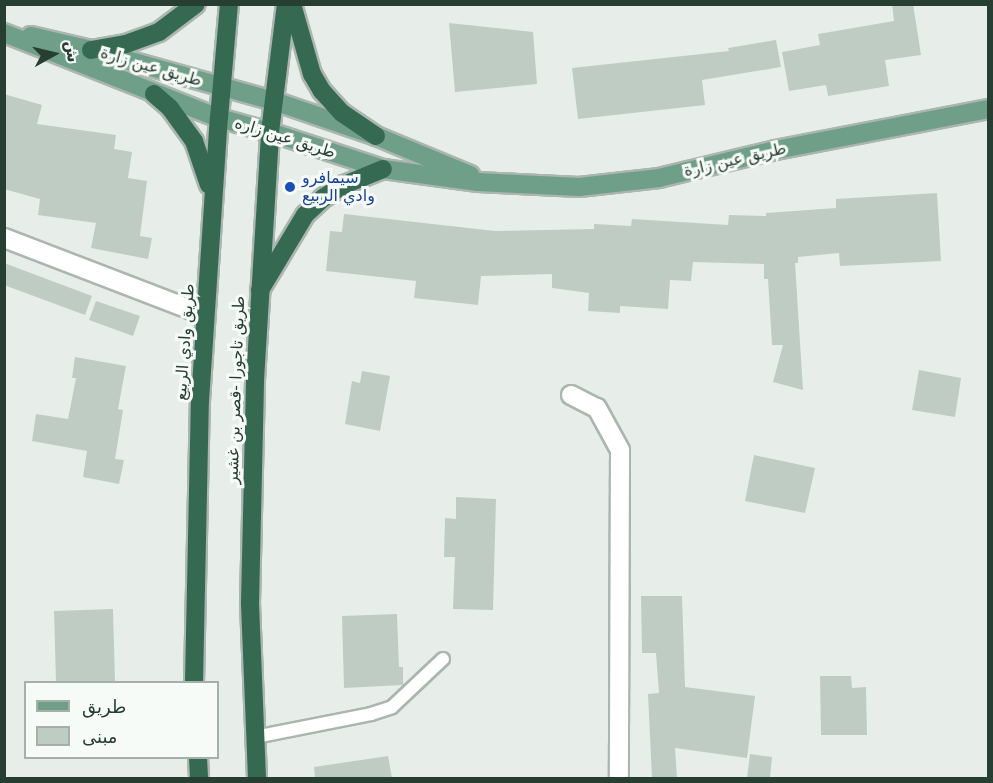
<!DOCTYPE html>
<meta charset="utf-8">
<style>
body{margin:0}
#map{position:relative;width:993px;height:783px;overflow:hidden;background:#e7eee9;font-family:"DejaVu Sans","Noto Sans Arabic",sans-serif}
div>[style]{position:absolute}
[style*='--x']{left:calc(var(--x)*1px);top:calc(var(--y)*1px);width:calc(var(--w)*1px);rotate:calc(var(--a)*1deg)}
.building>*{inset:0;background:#bfccc4}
.roads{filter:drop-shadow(2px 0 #aab6af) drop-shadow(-2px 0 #aab6af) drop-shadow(0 2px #aab6af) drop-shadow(0 -2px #aab6af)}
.lane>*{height:12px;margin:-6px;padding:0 6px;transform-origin:6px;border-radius:6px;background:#fff}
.street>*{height:18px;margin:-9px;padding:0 9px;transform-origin:9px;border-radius:9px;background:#fff}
.primary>*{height:18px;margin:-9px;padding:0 9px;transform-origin:9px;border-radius:9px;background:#6f9f88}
.highway>*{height:18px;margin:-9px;padding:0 9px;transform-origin:9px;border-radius:9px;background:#356952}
.dots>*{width:16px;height:16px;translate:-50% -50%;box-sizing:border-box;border:3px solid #f7fbf8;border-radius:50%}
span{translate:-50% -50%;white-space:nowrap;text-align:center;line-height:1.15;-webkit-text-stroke:6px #f7fbf8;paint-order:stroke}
.street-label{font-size:16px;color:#273f33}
.transit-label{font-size:16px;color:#164399}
.left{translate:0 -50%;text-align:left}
.frame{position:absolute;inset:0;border:6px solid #273f33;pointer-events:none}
.legend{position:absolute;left:24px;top:681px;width:195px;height:78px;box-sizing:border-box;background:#f7fbf8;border:2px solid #a4b0a9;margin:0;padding:8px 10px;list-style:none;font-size:18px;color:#273f33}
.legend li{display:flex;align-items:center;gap:12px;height:30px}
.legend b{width:30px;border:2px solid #a4b0a9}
.north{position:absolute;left:24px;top:24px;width:60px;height:60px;-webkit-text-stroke:4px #f7fbf8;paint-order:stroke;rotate:82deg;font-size:16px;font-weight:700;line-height:24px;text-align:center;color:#273f33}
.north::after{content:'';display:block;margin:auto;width:21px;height:27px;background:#273f33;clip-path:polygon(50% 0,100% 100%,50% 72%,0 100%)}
</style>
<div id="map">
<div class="building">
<i style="clip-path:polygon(892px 4px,913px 4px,921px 55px,885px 60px,889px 86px,828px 96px,826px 85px,789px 91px,782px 52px,820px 45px,818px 34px,894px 21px)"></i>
<i style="clip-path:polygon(449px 23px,533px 32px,537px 84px,455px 92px)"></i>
<i style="clip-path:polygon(776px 40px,781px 67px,702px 80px,705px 105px,578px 119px,572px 68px,729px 51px,728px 48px)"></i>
<i style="clip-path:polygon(4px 94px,42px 105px,37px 124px,116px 135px,114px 149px,132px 152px,128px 178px,147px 181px,140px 236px,152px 238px,148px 259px,91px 248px,96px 223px,38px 215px,40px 199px,4px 189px)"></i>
<i style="clip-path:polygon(937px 193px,941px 261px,840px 266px,839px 253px,798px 257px,798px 263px,795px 263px,803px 390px,773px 382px,783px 345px,772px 345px,768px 279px,764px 279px,764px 264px,693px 262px,691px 281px,670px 280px,668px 309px,620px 306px,620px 313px,588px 311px,589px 293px,552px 288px,552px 274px,481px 276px,478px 305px,414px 298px,416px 281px,326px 271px,330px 231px,342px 232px,344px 214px,495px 231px,594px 229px,594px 224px,631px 226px,632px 219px,728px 225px,729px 215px,766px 216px,766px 213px,836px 208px,836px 199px)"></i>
<i style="clip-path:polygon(4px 263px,92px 296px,85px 315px,4px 285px)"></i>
<i style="clip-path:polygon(96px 301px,140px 316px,133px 336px,89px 320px)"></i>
<i style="clip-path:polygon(75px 357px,126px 366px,118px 409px,123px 410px,115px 459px,124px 460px,119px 484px,83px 477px,87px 451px,32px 441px,36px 414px,68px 419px,76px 378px,72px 378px)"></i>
<i style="clip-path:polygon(919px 370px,961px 378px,955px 417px,912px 410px)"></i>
<i style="clip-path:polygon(362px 371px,390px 376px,380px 431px,345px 424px,352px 381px,360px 383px)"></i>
<i style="clip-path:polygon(754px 455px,815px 468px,805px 513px,745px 501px)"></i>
<i style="clip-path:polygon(456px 497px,496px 499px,493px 610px,453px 609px,455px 557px,444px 557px,445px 518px,456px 519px)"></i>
<i style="clip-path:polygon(641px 596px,682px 596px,685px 687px,755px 696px,747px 758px,675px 748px,677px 778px,652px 778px,648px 694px,659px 693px,656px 653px,642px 653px)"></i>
<i style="clip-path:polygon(113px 609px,115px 682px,56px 682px,54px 611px)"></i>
<i style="clip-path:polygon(397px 614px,399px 667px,403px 667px,403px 685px,344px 688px,342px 616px)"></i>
<i style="clip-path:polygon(820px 676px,851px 676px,852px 688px,866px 687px,867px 735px,821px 735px)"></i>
<i style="clip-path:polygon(750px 754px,772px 757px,770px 778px,747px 778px)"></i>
<i style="clip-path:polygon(388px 756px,392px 778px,315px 778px,314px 767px)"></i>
</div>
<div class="roads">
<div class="lane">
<i style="--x:255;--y:737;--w:118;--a:-11.2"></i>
<i style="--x:371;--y:714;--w:22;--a:-18"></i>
<i style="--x:392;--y:707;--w:70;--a:-43.3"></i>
</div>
<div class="street">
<i style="--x:4;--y:238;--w:215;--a:21"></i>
<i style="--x:571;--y:395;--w:29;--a:27"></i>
<i style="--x:597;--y:408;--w:48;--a:61.3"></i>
<i style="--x:620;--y:450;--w:328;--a:90.2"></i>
</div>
<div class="primary">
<i style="--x:4;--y:33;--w:231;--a:21.6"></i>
<i style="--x:219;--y:118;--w:53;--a:15.4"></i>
<i style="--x:270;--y:132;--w:119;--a:18.1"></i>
<i style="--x:383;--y:169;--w:96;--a:7.8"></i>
<i style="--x:478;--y:182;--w:101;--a:2.8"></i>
<i style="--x:579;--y:187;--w:81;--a:-6.4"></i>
<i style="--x:659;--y:178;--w:120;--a:-13.5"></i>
<i style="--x:776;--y:150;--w:216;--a:-10.9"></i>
<i style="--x:31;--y:36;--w:62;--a:13.1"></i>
<i style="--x:91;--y:50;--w:190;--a:15.6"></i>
<i style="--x:274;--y:101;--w:108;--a:18.9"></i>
<i style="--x:376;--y:136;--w:102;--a:22.5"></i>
</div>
<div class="highway">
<i style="--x:292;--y:4;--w:73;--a:74.1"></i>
<i style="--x:312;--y:74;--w:20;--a:60"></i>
<i style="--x:322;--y:91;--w:30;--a:48"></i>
<i style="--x:342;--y:113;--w:41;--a:34.1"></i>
<i style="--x:91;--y:50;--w:36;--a:-10"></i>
<i style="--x:126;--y:44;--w:35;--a:-20"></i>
<i style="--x:159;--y:32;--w:46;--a:-37.1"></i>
<i style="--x:154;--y:94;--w:21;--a:41"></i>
<i style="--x:170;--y:108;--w:41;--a:54"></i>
<i style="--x:194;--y:141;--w:46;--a:71.2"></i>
<i style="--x:260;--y:290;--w:87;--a:-59"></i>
<i style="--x:305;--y:215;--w:25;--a:-43"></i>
<i style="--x:323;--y:198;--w:25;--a:-32"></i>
<i style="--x:344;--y:185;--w:42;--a:-22.3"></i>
<i style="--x:194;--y:682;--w:281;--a:-88.8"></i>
<i style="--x:200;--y:401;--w:284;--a:-86.2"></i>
<i style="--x:219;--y:118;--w:114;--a:-85"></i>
<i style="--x:198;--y:758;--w:20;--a:87"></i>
<i style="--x:257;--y:778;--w:175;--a:-92.3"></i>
<i style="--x:250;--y:603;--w:223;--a:-88.7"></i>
<i style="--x:255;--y:380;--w:248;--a:-86.5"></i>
<i style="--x:270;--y:132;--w:129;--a:-82.9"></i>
</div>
</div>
<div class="dots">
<i style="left:290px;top:187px;background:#1a4fb4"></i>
</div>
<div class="street-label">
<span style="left:151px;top:67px;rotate:16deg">طريق عين زارة</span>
<span style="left:285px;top:138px;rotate:17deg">طريق عين زاره</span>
<span style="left:735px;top:160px;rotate:-13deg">طريق عين زارة</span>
<span style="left:185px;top:342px;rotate:-86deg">طريق وادي الربيع</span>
<span style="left:236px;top:390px;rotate:-88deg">طريق تاجورا -قصر بن غشير</span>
</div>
<div class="transit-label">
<span class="left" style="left:302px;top:187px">سيمافرو<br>وادي الربيع</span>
</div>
<div class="frame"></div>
<ul class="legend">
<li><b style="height:8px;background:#6f9f88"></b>طريق</li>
<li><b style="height:16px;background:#bfccc4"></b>مبنى</li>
</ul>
<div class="north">ش</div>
</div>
